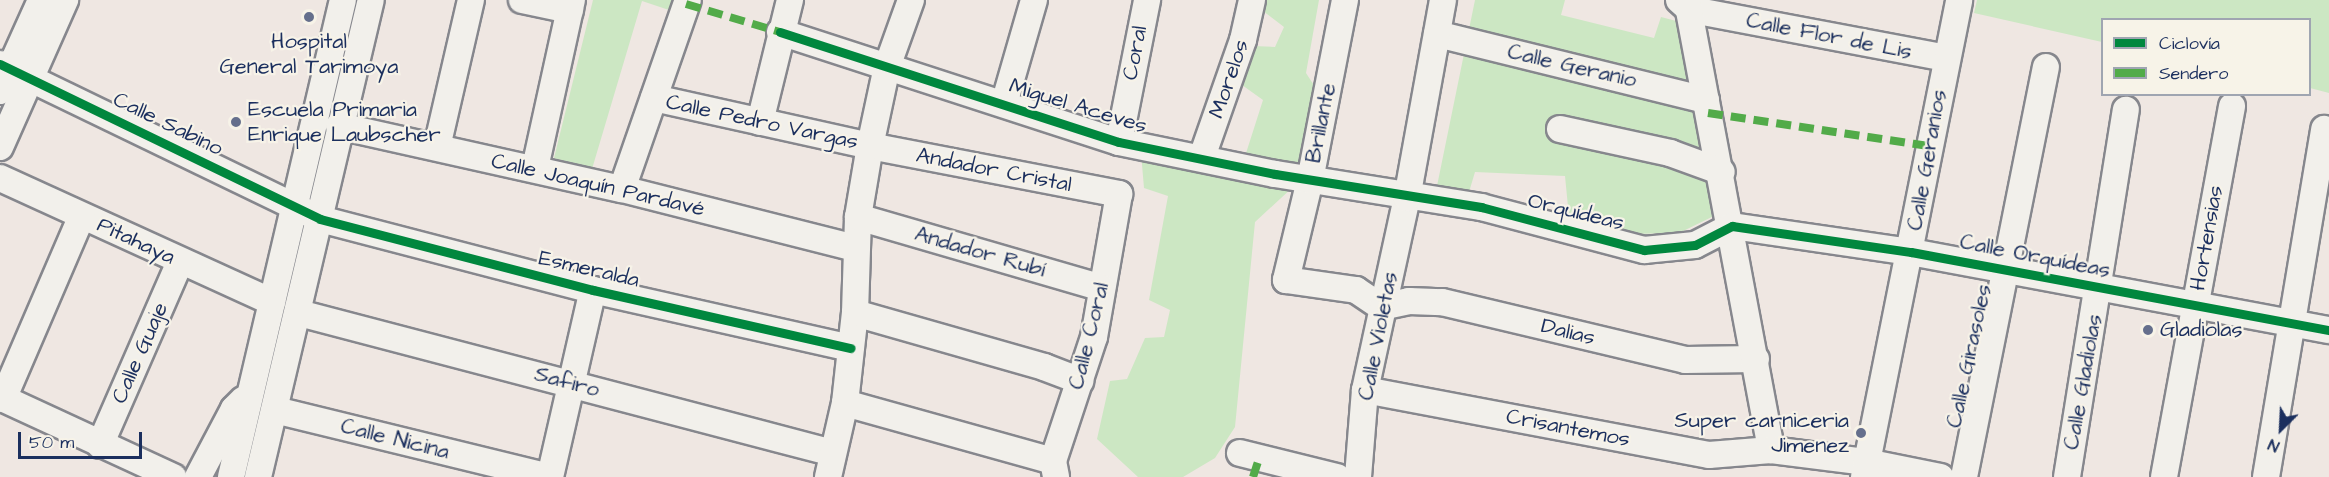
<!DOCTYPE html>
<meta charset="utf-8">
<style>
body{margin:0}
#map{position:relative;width:2329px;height:477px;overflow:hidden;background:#efe7e2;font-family:"Architects Daughter",sans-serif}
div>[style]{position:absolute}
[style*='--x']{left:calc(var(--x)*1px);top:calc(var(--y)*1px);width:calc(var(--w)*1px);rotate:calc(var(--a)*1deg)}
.green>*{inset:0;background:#cce7c3}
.roads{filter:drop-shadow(2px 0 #86878d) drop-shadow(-2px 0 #86878d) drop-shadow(0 2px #86878d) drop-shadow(0 -2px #86878d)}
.minor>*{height:26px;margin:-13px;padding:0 13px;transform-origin:13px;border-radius:13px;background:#f2f0eb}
.quiet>*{height:8px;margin-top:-4px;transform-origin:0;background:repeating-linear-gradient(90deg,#52ab49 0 15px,transparent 0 23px)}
.cycleway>*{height:9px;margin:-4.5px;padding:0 4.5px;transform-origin:4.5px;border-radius:4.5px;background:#00873e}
.dots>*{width:16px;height:16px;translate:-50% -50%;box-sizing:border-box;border:3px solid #f7f3e8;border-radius:50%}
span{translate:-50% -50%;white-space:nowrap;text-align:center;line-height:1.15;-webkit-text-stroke:4.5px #f7f3e8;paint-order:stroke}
.street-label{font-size:22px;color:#1b2f5e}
.poi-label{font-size:22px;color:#1b2f5e}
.left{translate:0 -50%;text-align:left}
.right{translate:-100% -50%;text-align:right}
.legend{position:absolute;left:2101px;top:18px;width:210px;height:78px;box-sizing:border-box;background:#f7f3e8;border:2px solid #9fa5b1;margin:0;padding:8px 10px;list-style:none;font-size:18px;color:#1b2f5e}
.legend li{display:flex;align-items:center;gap:12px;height:30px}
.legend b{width:30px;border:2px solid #9fa5b1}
.north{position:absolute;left:2251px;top:399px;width:60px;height:60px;-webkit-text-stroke:4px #f7f3e8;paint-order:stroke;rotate:204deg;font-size:16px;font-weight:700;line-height:24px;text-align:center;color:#1b2f5e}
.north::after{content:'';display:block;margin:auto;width:21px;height:27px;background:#1b2f5e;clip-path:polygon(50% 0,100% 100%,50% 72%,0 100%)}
.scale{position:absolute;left:18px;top:432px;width:124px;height:27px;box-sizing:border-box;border:3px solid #1b2f5e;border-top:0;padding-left:8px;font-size:18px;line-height:21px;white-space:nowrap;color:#1b2f5e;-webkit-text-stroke:4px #f7f3e8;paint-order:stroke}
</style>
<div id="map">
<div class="green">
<i style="clip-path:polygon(593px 0,678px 0,669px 10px,642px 1px,592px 169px,554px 158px)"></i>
<i style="clip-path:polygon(1265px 0,1319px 0,1306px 73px,1317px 90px,1307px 174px,1255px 222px,1235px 427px,1215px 458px,1183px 477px,1138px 477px,1097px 439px,1110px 381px,1127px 379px,1145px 338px,1164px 337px,1170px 310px,1149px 300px,1168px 196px,1144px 188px,1141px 153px,1240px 172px,1263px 100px,1242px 85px,1253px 46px,1275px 47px,1284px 27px,1263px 11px)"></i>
<i style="clip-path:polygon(1475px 0,1565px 0,1561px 15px,1654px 38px,1661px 17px,1684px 23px,1718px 214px,1679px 233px,1632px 234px,1569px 217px,1565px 176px,1475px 172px,1469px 192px,1437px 186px)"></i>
<i style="clip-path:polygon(1977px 0,2329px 0,2329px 93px,2310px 88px,2310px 20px,2102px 20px,2102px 42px,1974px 13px)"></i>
</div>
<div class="roads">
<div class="minor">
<i style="--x:522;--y:0;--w:49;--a:11.8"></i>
<i style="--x:1345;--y:0;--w:183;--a:101"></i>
<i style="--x:1310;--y:180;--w:103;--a:103.5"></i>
<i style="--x:1286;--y:280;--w:71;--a:8.1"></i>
<i style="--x:1356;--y:290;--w:30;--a:34"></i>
<i style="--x:1381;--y:307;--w:29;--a:-12"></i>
<i style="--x:1409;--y:301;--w:33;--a:2"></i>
<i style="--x:1442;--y:302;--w:250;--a:13.4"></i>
<i style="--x:1685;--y:360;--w:71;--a:-0.8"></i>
<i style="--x:1679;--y:0;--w:12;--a:42"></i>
<i style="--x:1688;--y:8;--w:16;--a:15"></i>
<i style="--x:1703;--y:12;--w:247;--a:10.7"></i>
<i style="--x:1687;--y:0;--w:458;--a:79.4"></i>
<i style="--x:780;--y:32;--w:356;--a:18"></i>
<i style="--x:1119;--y:142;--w:159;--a:11.6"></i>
<i style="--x:1275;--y:174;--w:209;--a:9.1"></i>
<i style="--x:1481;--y:207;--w:169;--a:14.8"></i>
<i style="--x:1644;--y:250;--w:51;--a:-5.6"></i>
<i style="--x:1695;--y:245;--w:42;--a:-27.2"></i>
<i style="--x:1732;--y:226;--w:181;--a:8.3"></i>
<i style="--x:1911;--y:252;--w:425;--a:10.6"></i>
<i style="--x:1437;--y:34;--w:277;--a:13.8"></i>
<i style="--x:0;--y:64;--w:356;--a:25.8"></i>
<i style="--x:320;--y:219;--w:282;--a:14.6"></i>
<i style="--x:593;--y:290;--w:264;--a:12.7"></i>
<i style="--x:0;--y:91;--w:100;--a:-65.7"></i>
<i style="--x:654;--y:98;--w:221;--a:12.5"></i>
<i style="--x:870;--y:146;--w:254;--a:10.9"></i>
<i style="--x:1119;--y:194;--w:145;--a:99.9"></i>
<i style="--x:1094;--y:337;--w:131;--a:108.3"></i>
<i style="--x:1053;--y:461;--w:16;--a:79"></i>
<i style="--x:1004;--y:104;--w:108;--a:-73.9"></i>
<i style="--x:760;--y:122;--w:126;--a:-76.2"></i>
<i style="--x:339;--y:126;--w:290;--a:12.6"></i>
<i style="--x:622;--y:189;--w:240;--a:14.2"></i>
<i style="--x:1560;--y:129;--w:113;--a:12.3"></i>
<i style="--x:1670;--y:153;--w:55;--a:20.1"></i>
<i style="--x:1119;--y:142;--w:145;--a:-78.8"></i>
<i style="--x:0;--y:147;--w:161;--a:-66.1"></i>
<i style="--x:437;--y:147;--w:151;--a:-77"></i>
<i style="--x:1202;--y:157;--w:124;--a:-70.7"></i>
<i style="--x:1243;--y:40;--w:41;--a:-77.3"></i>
<i style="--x:535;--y:168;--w:172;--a:-77.6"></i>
<i style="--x:0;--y:178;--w:299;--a:24.5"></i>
<i style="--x:622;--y:189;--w:200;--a:-70.8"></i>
<i style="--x:858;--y:217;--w:254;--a:16.2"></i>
<i style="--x:299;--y:313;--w:552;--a:14.69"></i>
<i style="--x:855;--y:313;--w:197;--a:15.9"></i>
<i style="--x:1044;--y:367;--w:39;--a:21"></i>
<i style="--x:1365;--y:390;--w:350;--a:10.7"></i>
<i style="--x:1709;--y:455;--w:62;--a:-4.6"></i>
<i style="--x:1771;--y:450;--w:96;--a:7.2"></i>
<i style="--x:1866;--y:462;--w:76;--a:11.3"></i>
<i style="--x:0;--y:397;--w:191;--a:24.8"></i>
<i style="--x:3;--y:399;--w:199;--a:-66.7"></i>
<i style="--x:845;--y:403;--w:216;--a:15.6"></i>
<i style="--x:275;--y:410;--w:283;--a:13.7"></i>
<i style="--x:100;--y:445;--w:200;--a:-66.4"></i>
<i style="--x:1240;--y:453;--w:100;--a:13.9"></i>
<i style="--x:198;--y:477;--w:77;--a:-62.1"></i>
<i style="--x:234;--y:409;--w:13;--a:-45"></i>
<i style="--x:231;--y:477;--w:490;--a:-76.8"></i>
<i style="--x:258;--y:477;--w:490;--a:-76.7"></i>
<i style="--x:550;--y:477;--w:192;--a:-77.1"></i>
<i style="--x:828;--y:477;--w:76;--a:-77.1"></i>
<i style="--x:845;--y:403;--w:91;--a:-83.7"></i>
<i style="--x:855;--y:313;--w:96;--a:-88.2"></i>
<i style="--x:858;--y:217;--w:72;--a:-80.4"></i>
<i style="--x:870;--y:146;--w:81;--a:-77.9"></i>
<i style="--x:887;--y:67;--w:71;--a:-70.3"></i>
<i style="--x:1358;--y:477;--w:87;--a:-85.4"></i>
<i style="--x:1365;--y:390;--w:197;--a:-77.7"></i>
<i style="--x:1407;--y:198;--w:201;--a:-79.7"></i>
<i style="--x:1864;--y:477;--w:486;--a:-78.7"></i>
<i style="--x:1964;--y:477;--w:418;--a:-78.7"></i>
<i style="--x:2067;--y:477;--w:372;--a:-80.9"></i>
<i style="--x:2164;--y:477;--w:377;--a:-79.6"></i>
<i style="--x:2266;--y:477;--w:353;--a:-80.5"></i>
</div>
</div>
<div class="quiet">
<i style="--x:686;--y:4;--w:98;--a:16.6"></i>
<i style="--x:1708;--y:113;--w:223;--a:8.5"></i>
<i style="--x:1253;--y:477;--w:19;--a:-72"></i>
</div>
<div class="cycleway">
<i style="--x:780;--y:32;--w:356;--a:18"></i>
<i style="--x:1119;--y:142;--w:159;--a:11.6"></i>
<i style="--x:1275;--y:174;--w:209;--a:9.1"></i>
<i style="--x:1481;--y:207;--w:169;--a:14.8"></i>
<i style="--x:1644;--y:250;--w:51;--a:-5.6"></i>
<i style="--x:1695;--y:245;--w:42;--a:-27.2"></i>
<i style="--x:1732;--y:226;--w:181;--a:8.3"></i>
<i style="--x:1911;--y:252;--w:425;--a:10.6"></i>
<i style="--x:0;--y:64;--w:356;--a:25.8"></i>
<i style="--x:320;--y:219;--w:282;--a:14.6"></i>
<i style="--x:593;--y:290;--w:264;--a:12.7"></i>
</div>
<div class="dots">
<i style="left:309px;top:17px;background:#656f8c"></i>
<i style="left:236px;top:122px;background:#656f8c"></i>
<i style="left:2148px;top:330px;background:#656f8c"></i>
<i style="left:1861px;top:433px;background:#656f8c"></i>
</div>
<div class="street-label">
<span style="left:1829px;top:36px;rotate:11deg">Calle Flor de Lis</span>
<span style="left:1135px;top:53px;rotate:-79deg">Coral</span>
<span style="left:1572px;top:66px;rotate:13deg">Calle Geranio</span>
<span style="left:1229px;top:79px;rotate:-71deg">Morelos</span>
<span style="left:1078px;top:106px;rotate:17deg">Miguel Aceves</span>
<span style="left:762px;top:122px;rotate:12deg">Calle Pedro Vargas</span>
<span style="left:1321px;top:123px;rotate:-79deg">Brillante</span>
<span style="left:168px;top:124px;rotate:26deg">Calle Sabino</span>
<span style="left:1927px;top:160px;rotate:-80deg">Calle Geranios</span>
<span style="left:994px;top:170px;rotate:11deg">Andador Cristal</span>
<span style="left:598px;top:185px;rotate:13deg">Calle Joaquín Pardavé</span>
<span style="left:1576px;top:212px;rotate:14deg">Orquídeas</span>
<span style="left:2207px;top:238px;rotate:-80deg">Hortensias</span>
<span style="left:136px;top:241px;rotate:25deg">Pitahaya</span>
<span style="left:980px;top:252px;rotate:16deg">Andador Rubí</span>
<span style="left:2035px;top:256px;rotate:11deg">Calle Orquídeas</span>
<span style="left:589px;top:269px;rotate:13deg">Esmeralda</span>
<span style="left:1568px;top:332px;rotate:14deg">Dalias</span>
<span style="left:1089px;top:336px;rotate:-76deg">Calle Coral</span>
<span style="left:1378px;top:336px;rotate:-79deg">Calle Violetas</span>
<span style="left:140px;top:353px;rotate:-66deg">Calle Guaje</span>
<span style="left:1969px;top:356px;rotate:-78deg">Calle Girasoles</span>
<span style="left:567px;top:382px;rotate:15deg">Safiro</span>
<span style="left:2083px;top:382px;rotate:-80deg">Calle Gladiolas</span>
<span style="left:1568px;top:428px;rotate:11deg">Crisantemos</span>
<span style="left:395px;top:439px;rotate:14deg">Calle Nicina</span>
</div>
<div class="poi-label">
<span style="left:309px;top:54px">Hospital<br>General Tarimoya</span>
<span class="left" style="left:248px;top:122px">Escuela Primaria<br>Enrique Laubscher</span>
<span class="left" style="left:2160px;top:330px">Gladiolas</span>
<span class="right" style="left:1849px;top:433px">Super carniceria<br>Jimenez</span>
</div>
<ul class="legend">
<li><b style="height:8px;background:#00873e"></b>Ciclovía</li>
<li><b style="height:8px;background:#52ab49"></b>Sendero</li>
</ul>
<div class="north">N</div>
<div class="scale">50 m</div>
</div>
